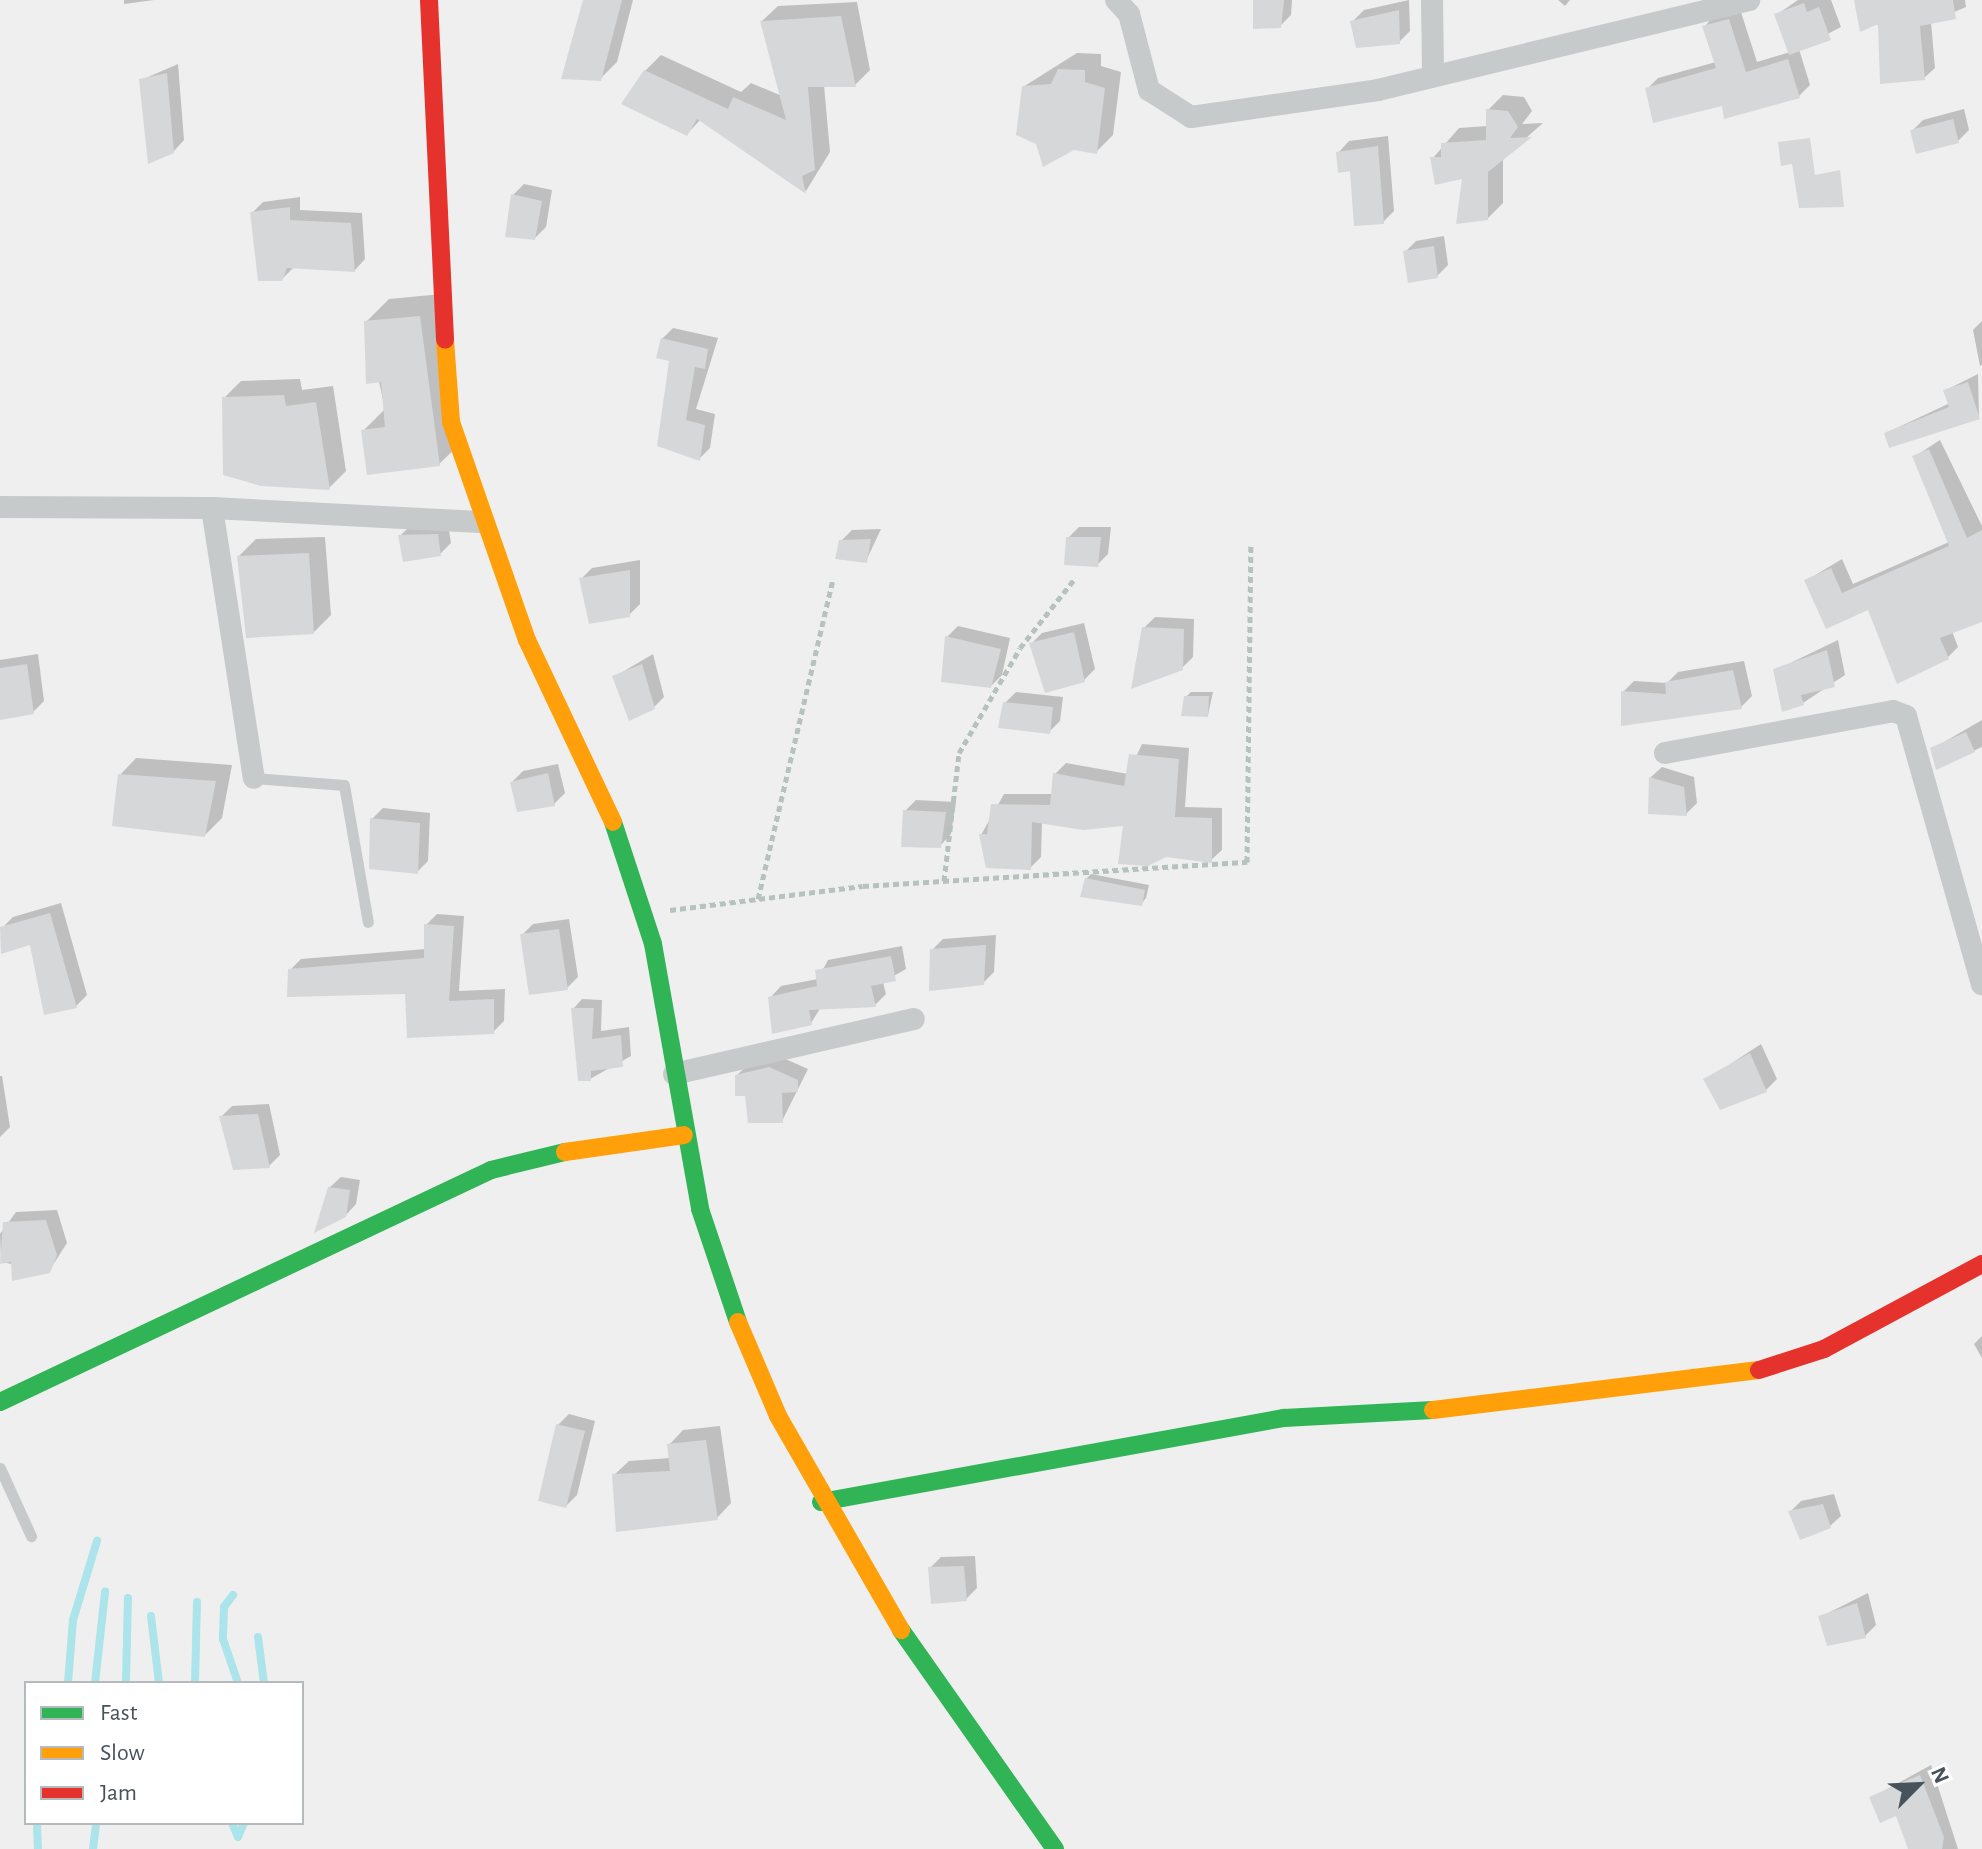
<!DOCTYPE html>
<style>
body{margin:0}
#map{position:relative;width:1982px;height:1849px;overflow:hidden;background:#f0efef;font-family:"Alegreya Sans",sans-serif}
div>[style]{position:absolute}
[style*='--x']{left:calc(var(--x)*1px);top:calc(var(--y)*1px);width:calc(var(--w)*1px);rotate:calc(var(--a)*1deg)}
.shadow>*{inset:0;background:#0003}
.stream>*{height:8px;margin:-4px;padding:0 4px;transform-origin:4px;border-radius:4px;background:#abe4ea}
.building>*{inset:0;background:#d6d7d8}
.path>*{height:5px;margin-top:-2.5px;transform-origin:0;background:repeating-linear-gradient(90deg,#b6c2bd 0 6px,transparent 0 10px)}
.lane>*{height:11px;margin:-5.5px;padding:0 5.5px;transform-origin:5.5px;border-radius:5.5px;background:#c7cacb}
.street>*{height:22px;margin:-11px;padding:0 11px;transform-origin:11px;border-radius:11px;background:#c7cacb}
.fast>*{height:18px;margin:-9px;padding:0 9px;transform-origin:9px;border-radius:9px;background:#30b455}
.slow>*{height:18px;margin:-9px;padding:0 9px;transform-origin:9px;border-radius:9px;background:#ff9f0a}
.jam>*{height:18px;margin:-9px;padding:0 9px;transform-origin:9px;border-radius:9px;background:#e5322d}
span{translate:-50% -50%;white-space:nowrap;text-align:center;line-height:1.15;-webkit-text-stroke:6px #fff;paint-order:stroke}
.legend{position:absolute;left:24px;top:1681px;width:280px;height:144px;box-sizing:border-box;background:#fff;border:2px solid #b5babd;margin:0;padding:10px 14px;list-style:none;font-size:24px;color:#47535b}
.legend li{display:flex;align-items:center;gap:16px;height:40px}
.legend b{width:40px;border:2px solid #b5babd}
.north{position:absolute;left:1878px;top:1745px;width:80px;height:80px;-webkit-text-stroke:6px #fff;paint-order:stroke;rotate:66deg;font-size:22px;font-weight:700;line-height:32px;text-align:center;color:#47535b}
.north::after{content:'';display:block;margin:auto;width:28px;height:36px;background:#47535b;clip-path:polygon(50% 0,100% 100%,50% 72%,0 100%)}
</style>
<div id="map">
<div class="shadow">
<i style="clip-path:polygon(124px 0,154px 0,124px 4px)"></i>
<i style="clip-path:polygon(586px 0,633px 0,617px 62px,600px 79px)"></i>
<i style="clip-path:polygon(1255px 0,1292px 0,1291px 15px,1280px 26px)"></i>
<i style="clip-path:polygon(1409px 0,1410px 31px,1399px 42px,1352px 22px,1364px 10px)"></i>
<i style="clip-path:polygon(1558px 0,1570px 0,1565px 6px)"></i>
<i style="clip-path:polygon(1798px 0,1831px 0,1841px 27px,1799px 49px,1810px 85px,1799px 96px,1724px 103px,1647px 89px,1658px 78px,1716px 62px,1705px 26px,1715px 15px,1740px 9px,1757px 62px,1790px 52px,1776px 15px)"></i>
<i style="clip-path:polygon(1856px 0,1965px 0,1966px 7px,1931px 22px,1935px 68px,1924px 78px)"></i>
<i style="clip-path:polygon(857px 2px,870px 70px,855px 85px,824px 85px,830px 152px,806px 191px,701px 119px,687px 134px,645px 71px,661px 55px,741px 92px,751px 83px,782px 96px,762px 21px,778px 6px)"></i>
<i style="clip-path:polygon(1077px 53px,1101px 54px,1101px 66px,1121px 72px,1113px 135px,1096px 152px,1023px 87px)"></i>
<i style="clip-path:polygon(178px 64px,184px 140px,173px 152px,141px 80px)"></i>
<i style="clip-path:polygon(1503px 95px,1524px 97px,1532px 111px,1522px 124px,1543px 123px,1503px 158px,1503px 203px,1488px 218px,1465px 177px,1433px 158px,1459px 128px,1488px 126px,1488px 110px)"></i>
<i style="clip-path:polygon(1964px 109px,1969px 130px,1958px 141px,1912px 131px,1923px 120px)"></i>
<i style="clip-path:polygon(1388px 136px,1394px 211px,1383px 222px,1338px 153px,1349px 141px)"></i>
<i style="clip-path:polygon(524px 184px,552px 190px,546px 227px,535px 238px,513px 195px)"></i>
<i style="clip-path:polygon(300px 197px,300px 210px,362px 213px,365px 259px,355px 270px,294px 267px,282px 279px,252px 213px,263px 202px)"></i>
<i style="clip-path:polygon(1444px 236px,1448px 265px,1437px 276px,1405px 252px,1416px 241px)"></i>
<i style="clip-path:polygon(442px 294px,462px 442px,439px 464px,363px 431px,385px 409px,366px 322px,389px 299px)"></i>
<i style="clip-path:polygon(1982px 321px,1982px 365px,1980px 366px,1973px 330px)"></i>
<i style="clip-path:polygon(673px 328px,718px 338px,696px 409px,715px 414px,710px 448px,699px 459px,659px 445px,671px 360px,662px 339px)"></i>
<i style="clip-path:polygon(1978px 374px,1979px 417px,1886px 433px,1950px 403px,1946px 390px)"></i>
<i style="clip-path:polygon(300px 379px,302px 390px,333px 386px,346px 471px,329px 488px,224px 398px,241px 381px)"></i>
<i style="clip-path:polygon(1940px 440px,1982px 526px,1982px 619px,1952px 631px,1958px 647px,1947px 658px,1869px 607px,1807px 580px,1842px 559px,1853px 584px,1949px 542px,1914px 457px)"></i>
<i style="clip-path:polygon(448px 524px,451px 543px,440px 554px,400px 536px,411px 525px)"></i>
<i style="clip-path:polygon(1079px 527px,1111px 527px,1108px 554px,1097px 565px,1068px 538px)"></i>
<i style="clip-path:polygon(881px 529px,866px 561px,841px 541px,852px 530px)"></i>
<i style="clip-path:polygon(325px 537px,331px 615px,314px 632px,239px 556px,256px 539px)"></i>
<i style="clip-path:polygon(640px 560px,640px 604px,629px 615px,581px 579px,592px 568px)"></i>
<i style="clip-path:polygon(1155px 617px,1194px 619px,1193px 657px,1182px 668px,1144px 628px)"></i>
<i style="clip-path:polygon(1084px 623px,1095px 669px,1084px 680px,1031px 644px,1042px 633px)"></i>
<i style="clip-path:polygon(958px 626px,1010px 638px,1002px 675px,991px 686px,947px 637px)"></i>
<i style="clip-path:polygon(1838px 640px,1845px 675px,1803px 703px,1776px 670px)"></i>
<i style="clip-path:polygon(38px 654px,44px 701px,33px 712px,0 718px,0 660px)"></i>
<i style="clip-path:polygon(653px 654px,664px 697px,653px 708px,614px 677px)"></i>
<i style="clip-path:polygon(1744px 661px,1752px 696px,1741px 707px,1623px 692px,1634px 681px,1667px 683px,1678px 672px)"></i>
<i style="clip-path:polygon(1016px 692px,1063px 697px,1060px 721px,1049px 732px,1005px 703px)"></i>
<i style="clip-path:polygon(1191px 692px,1213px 692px,1208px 715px,1186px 697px)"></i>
<i style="clip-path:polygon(1982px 720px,1982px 747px,1937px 767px,1932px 749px)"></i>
<i style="clip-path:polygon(1142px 744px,1189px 748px,1185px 807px,1222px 808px,1222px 850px,1211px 860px,1126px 824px,1042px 821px,1041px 857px,1030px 868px,981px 835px,1004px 794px,1053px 794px,1055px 774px,1066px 763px,1128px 774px)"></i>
<i style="clip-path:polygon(136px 758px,232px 765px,222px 818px,205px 835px,120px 775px)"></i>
<i style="clip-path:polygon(558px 764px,565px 793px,554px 804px,512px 782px,523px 771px)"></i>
<i style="clip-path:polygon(1662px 767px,1694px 777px,1697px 803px,1686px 814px,1650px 812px,1651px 777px)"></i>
<i style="clip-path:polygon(916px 800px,956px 802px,951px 834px,940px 846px,905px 811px)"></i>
<i style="clip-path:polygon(383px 808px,430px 813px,428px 861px,417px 872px,372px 819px)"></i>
<i style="clip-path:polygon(1091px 874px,1149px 885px,1146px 898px,1142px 903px,1086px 879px)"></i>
<i style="clip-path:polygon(61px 903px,87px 995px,76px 1006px,31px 942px,2px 928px,13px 917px)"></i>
<i style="clip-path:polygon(437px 914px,464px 916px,459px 991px,505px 989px,504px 1021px,493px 1032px,407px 992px,290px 970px,301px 959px,426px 949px,426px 925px)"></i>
<i style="clip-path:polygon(569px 919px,578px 977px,567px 988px,522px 935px,533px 924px)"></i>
<i style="clip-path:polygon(996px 935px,994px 972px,983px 983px,932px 950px,943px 939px)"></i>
<i style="clip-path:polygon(902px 946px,906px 969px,883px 982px,886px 994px,875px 1005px,821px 1007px,811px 1023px,770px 998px,781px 986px,818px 979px,828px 960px)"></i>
<i style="clip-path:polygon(582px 999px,602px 1000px,601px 1031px,629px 1027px,631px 1056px,590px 1079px,573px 1009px)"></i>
<i style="clip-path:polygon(1761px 1044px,1777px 1079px,1766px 1090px,1706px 1080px)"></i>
<i style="clip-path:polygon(781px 1057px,808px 1069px,782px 1121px,747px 1094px,737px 1075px,749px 1064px)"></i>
<i style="clip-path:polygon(2px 1076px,10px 1127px,0 1137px,0 1076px)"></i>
<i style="clip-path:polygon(269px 1104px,280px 1155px,269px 1166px,221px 1117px,232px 1106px)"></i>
<i style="clip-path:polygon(341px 1177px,360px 1180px,356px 1204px,345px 1216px,329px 1188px)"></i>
<i style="clip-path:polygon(57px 1210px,67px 1243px,49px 1271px,1px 1262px,0 1234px,16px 1212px)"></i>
<i style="clip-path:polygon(1982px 1336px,1982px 1358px,1974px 1344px)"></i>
<i style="clip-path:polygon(569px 1414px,595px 1421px,577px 1495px,566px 1506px,558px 1425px)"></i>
<i style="clip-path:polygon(720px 1426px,731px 1503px,717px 1518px,614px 1475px,629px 1461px,670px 1458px,669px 1445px,683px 1430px)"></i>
<i style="clip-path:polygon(1834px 1494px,1841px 1516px,1830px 1526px,1790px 1512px,1801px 1501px)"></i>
<i style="clip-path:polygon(975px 1556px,977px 1588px,966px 1599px,930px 1568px,941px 1557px)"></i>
<i style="clip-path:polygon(1868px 1593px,1876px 1625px,1865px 1636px,1820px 1617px)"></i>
<i style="clip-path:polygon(1931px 1765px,1958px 1849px,1910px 1849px,1897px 1813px,1871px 1798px)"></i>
</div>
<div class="stream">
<i style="--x:233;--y:1595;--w:15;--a:127"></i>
<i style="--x:224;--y:1607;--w:32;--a:92"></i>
<i style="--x:223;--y:1639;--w:46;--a:71.2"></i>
<i style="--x:151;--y:1616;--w:67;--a:83.2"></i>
<i style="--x:258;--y:1637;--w:46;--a:82.6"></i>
<i style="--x:68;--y:1683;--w:63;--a:-85.5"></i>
<i style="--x:73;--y:1620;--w:83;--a:-73.1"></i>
<i style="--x:95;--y:1683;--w:92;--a:-83.7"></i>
<i style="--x:126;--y:1683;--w:85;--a:-88.7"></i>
<i style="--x:195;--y:1683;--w:81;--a:-88.6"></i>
<i style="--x:37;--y:1823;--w:26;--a:88"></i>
<i style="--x:232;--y:1823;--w:15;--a:67"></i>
<i style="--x:238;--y:1837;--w:15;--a:-67"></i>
<i style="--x:93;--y:1849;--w:26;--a:-83"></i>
</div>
<div class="building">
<i style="clip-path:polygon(583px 0,622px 0,601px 81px,561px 79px)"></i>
<i style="clip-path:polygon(1253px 0,1284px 0,1281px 28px,1253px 29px)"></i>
<i style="clip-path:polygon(1854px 0,1953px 0,1956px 19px,1920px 26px,1925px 80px,1880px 84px,1878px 24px,1860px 32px)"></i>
<i style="clip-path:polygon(1804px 3px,1807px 12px,1819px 7px,1831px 40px,1789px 55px,1774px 14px)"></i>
<i style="clip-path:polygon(1399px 10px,1400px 44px,1356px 48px,1350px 21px)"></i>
<i style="clip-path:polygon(841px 16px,856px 87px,808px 87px,815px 170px,802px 176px,806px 194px,697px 119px,687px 136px,621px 104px,644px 70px,728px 109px,733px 97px,786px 120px,760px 21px)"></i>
<i style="clip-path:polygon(1729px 19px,1746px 72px,1788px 59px,1800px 98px,1724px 119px,1722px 106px,1653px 123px,1645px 88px,1716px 68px,1702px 26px)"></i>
<i style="clip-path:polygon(1058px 69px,1085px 70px,1085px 82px,1105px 88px,1097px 154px,1074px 150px,1043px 167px,1036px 144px,1016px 135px,1022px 86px,1051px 84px)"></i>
<i style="clip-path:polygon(167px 73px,174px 153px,148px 164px,139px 79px)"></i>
<i style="clip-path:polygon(1486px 109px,1508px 111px,1518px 127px,1510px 138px,1532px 137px,1488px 172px,1488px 220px,1456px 224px,1462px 179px,1435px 185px,1430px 157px,1441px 157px,1441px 143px,1486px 140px)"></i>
<i style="clip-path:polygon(1953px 119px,1959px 143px,1916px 154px,1910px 130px)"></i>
<i style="clip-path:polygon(1810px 138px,1815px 175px,1840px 170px,1844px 207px,1799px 208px,1792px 164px,1781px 166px,1778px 142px)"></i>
<i style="clip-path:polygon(1378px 146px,1384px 224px,1354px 226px,1350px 171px,1338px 173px,1336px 152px)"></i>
<i style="clip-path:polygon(511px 194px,542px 201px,535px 240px,505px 237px)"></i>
<i style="clip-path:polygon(290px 207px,290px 220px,351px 223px,355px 272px,287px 268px,282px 281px,258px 281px,250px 212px)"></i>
<i style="clip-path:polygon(1434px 246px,1438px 278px,1408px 283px,1403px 251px)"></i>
<i style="clip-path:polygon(420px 316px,440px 466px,367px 475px,361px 430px,385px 427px,381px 382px,366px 384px,364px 321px)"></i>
<i style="clip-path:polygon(661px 338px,708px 349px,705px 369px,695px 367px,686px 420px,705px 425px,700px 461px,657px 446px,669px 361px,656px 358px)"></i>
<i style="clip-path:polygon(1968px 382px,1980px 419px,1889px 448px,1884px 433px,1949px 407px,1943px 390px)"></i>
<i style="clip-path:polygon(284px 395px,286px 406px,316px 402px,330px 490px,261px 486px,223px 475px,222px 397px)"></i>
<i style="clip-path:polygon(1929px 449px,1967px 538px,1982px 530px,1982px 622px,1940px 638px,1949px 659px,1897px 684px,1868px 610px,1826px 629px,1804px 580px,1831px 568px,1842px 593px,1949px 546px,1912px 456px)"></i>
<i style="clip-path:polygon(438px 534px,441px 556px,403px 562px,398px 535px)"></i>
<i style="clip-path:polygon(1066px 537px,1101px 537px,1098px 567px,1064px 565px)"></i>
<i style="clip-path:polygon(871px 539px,867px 563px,835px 559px,839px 540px)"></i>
<i style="clip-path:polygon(309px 553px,314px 634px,246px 638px,237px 556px)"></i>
<i style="clip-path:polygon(630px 570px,630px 617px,589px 624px,579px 578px)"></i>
<i style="clip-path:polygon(1142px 627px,1184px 629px,1183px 670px,1131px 689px)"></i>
<i style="clip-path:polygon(1074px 632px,1085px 682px,1045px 693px,1029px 643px)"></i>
<i style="clip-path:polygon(945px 636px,1001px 649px,991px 688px,941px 682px)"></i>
<i style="clip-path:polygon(1827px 650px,1835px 687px,1801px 695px,1804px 705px,1782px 712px,1773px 669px)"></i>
<i style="clip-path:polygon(27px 664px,34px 714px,0 720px,0 668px)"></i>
<i style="clip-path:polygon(642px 664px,655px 709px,629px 721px,612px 676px)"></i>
<i style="clip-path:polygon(1733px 670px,1742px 709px,1621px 726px,1621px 691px,1666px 694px,1665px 682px)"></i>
<i style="clip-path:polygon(1184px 696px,1209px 696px,1208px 717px,1181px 716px)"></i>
<i style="clip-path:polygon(1003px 702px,1053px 707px,1050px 734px,998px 728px)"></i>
<i style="clip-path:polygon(1966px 732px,1975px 752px,1936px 770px,1930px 748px)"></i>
<i style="clip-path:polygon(1129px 754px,1179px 759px,1175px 817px,1212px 818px,1212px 863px,1166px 857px,1148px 866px,1118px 864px,1123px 826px,1083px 830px,1032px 822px,1031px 870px,986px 868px,979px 834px,987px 834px,991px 804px,1050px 805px,1053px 773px,1124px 786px)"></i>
<i style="clip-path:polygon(548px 773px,555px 806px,517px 812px,510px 782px)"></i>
<i style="clip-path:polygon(118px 774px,216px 781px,205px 837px,112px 826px)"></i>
<i style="clip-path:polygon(1649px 777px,1684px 787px,1687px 816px,1648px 814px)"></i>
<i style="clip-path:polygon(903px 810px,946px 812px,941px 848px,901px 847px)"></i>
<i style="clip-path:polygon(370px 818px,420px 823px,418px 874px,369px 869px)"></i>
<i style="clip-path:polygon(1085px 878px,1145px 890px,1142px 906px,1080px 897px)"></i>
<i style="clip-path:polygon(50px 913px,77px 1008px,44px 1015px,30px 945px,1px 954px,0 927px)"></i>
<i style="clip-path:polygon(424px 924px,454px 926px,449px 1001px,494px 999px,494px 1034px,407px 1038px,405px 994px,287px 997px,288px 969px,424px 958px)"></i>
<i style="clip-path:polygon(559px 929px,568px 990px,529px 995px,520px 934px)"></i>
<i style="clip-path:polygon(986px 945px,984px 985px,929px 991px,930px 949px)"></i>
<i style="clip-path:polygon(891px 956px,896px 981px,871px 986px,876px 1007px,809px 1010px,812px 1025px,772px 1034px,768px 997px,817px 986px,815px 970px)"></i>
<i style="clip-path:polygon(571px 1008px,594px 1008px,592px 1039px,621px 1035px,623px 1067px,591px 1071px,591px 1081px,578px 1081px)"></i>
<i style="clip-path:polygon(1750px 1053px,1767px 1092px,1720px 1110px,1703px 1079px)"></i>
<i style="clip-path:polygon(769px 1067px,798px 1080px,798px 1092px,782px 1093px,783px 1123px,748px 1123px,745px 1096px,735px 1096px,735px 1075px)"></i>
<i style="clip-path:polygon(258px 1114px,270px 1168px,233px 1170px,219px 1116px)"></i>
<i style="clip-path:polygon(328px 1187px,350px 1190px,346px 1217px,314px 1233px)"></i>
<i style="clip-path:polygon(46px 1220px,57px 1255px,50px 1273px,12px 1281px,11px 1262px,0 1264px,3px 1222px)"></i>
<i style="clip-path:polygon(556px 1424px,585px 1431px,566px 1508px,538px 1501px)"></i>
<i style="clip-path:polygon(706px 1440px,718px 1520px,616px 1532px,612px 1474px,670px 1471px,667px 1444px)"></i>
<i style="clip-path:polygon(1823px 1504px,1831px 1528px,1800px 1540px,1788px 1511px)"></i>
<i style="clip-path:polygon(964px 1566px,967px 1601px,931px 1604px,928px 1567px)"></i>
<i style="clip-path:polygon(1857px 1603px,1866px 1638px,1827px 1646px,1818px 1616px)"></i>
<i style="clip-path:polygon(1920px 1775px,1944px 1837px,1942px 1849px,1908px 1849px,1896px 1816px,1880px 1823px,1869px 1797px)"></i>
</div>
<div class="path">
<i style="--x:944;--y:881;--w:129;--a:-83.3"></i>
<i style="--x:959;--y:753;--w:121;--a:-59.8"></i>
<i style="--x:1020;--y:648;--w:90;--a:-51.7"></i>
<i style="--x:758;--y:899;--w:329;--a:-76.8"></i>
<i style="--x:670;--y:910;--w:194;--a:-7.1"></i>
<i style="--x:863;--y:886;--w:385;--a:-3.6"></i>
<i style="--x:1247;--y:862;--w:317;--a:-89.3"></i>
</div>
<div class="lane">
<i style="--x:254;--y:778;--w:90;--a:4.4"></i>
<i style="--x:344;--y:785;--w:139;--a:80.1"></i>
<i style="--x:0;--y:1468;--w:75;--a:65.5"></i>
</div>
<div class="street">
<i style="--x:1116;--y:0;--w:19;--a:47"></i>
<i style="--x:1129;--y:14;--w:79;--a:75.3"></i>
<i style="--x:1149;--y:90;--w:50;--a:32.7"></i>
<i style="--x:1191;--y:117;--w:189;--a:-8.2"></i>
<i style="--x:1378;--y:90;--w:382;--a:-13.6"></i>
<i style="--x:1432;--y:0;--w:76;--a:89.2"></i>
<i style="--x:0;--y:507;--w:212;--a:0.3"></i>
<i style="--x:212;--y:508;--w:268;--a:3"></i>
<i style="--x:212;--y:508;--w:273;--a:81.2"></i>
<i style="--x:1665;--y:753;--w:232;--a:-10.4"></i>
<i style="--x:1893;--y:711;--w:14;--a:21"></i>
<i style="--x:1906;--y:716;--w:279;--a:74.2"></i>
<i style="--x:674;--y:1074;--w:246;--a:-12.9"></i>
</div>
<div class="fast">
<i style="--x:613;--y:822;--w:128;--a:71.8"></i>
<i style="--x:653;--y:944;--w:269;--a:79.9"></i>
<i style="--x:700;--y:1209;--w:119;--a:71.4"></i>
<i style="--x:0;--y:1402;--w:543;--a:-25.29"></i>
<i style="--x:491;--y:1170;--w:76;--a:-13.7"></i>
<i style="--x:821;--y:1502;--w:471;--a:-10.3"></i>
<i style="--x:1284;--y:1418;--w:149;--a:-3.1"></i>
<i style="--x:901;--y:1630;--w:268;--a:54.9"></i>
</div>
<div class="slow">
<i style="--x:445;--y:340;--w:82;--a:85.8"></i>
<i style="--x:451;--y:422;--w:231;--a:70.8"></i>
<i style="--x:527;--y:640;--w:201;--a:64.7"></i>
<i style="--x:565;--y:1152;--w:120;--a:-8.1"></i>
<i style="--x:738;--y:1322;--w:102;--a:66.9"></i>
<i style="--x:778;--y:1416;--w:247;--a:60.1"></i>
<i style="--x:1433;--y:1410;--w:328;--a:-7"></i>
</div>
<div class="jam">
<i style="--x:429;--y:0;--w:340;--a:87.3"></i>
<i style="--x:1759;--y:1370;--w:68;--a:-17.9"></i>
<i style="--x:1824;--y:1349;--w:179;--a:-28.3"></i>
</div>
<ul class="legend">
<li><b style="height:10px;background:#30b455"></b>Fast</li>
<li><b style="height:10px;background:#ff9f0a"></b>Slow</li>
<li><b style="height:10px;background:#e5322d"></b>Jam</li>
</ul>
<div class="north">N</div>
</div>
